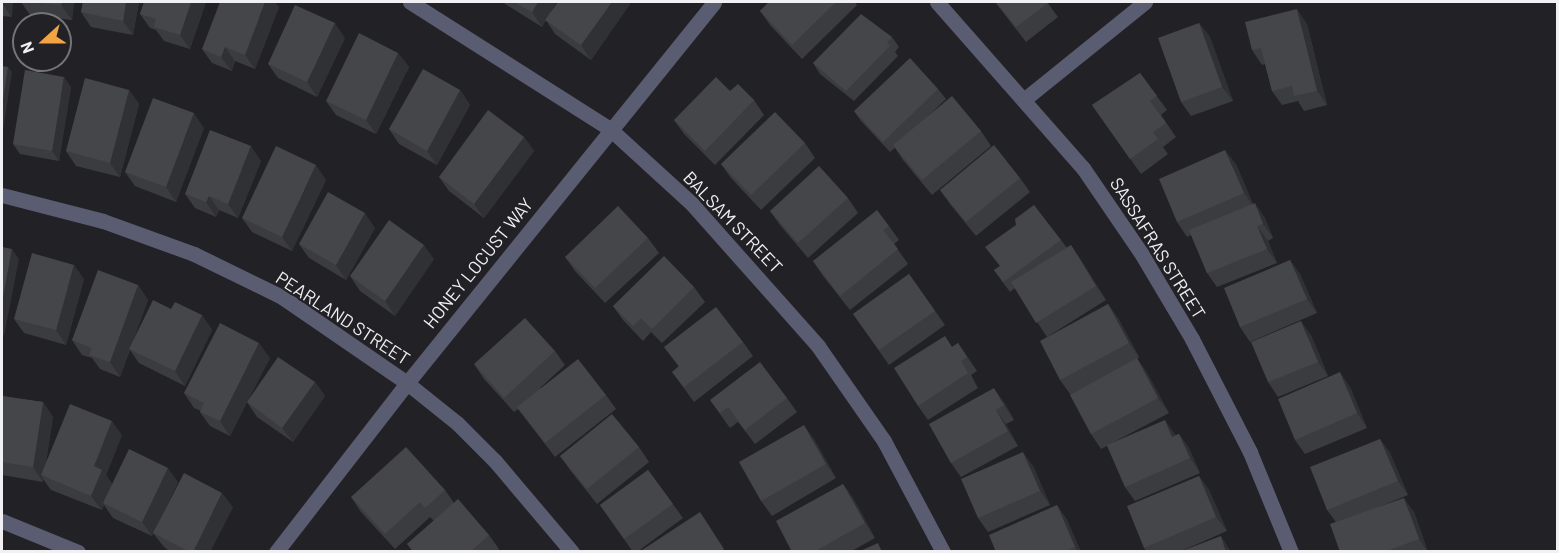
<!DOCTYPE html>
<style>
body{margin:0}
#map{position:relative;width:1559px;height:553px;overflow:hidden;background:#222226;font-family:Barlow,sans-serif}
div>[style]{position:absolute}
[style*='--x']{left:calc(var(--x)*1px);top:calc(var(--y)*1px);width:calc(var(--w)*1px);rotate:calc(var(--a)*1deg)}
.street>*{height:15px;margin:-7.5px;padding:0 7.5px;transform-origin:7.5px;border-radius:7.5px;background:#5a5d72}
.wall>*{inset:0;background:#3b3c40}
.shaded-wall>*{inset:0;background:#303134}
.building>*{inset:0;background:#45464a}
span{translate:-50% -50%;white-space:nowrap;text-align:center;line-height:1.15;-webkit-text-stroke:4.5px #222226;paint-order:stroke}
.street-label{font-size:18px;color:#f1f1f4}
.frame{position:absolute;inset:0;border:3px solid #f1f1f4;pointer-events:none}
.north{position:absolute;left:12px;top:12px;width:60px;height:60px;box-sizing:border-box;background:#222226;border:2px solid #757578;border-radius:50%;rotate:249deg;font-size:16px;font-weight:700;line-height:24px;text-align:center;color:#f1f1f4}
.north::after{content:'';display:block;margin:auto;width:21px;height:27px;background:#f3a442;clip-path:polygon(50% 0,100% 100%,50% 72%,0 100%)}
</style>
<div id="map">
<div class="street">
<i style="--x:410;--y:2;--w:237;--a:32.4"></i>
<i style="--x:610;--y:129;--w:111;--a:42.4"></i>
<i style="--x:692;--y:204;--w:190;--a:48.4"></i>
<i style="--x:818;--y:346;--w:116;--a:55.2"></i>
<i style="--x:884;--y:441;--w:126;--a:62"></i>
<i style="--x:937;--y:2;--w:221;--a:48.7"></i>
<i style="--x:1083;--y:168;--w:103;--a:55.7"></i>
<i style="--x:1141;--y:253;--w:100;--a:59.3"></i>
<i style="--x:1192;--y:339;--w:127;--a:62.8"></i>
<i style="--x:1250;--y:452;--w:108;--a:67.7"></i>
<i style="--x:1026;--y:98;--w:153;--a:-38.9"></i>
<i style="--x:2;--y:195;--w:104;--a:14.4"></i>
<i style="--x:103;--y:221;--w:97;--a:19.9"></i>
<i style="--x:194;--y:254;--w:98;--a:26"></i>
<i style="--x:282;--y:297;--w:152;--a:34.5"></i>
<i style="--x:407;--y:383;--w:64;--a:38.7"></i>
<i style="--x:457;--y:423;--w:54;--a:45"></i>
<i style="--x:495;--y:461;--w:119;--a:49.8"></i>
<i style="--x:2;--y:521;--w:82;--a:22.2"></i>
<i style="--x:276;--y:552;--w:214;--a:-52.2"></i>
<i style="--x:407;--y:383;--w:489;--a:-51.1"></i>
</div>
<div class="wall">
<i style="clip-path:polygon(2px 2px,12px 17px,2px 16px)"></i>
<i style="clip-path:polygon(21px 2px,74px 2px,72px 20px,30px 15px)"></i>
<i style="clip-path:polygon(83px 2px,139px 2px,133px 35px,91px 27px,81px 12px)"></i>
<i style="clip-path:polygon(144px 2px,206px 2px,190px 49px,164px 41px,156px 30px,150px 28px,140px 14px)"></i>
<i style="clip-path:polygon(504px 2px,557px 2px,550px 12px,630px 4px,591px 60px,555px 34px,546px 20px,542px 27px,505px 4px)"></i>
<i style="clip-path:polygon(769px 2px,855px 2px,857px 5px,802px 59px,770px 25px,760px 11px)"></i>
<i style="clip-path:polygon(995px 2px,1047px 2px,1058px 17px,1026px 42px)"></i>
<i style="clip-path:polygon(279px 7px,255px 69px,235px 61px,232px 71px,212px 63px,202px 49px)"></i>
<i style="clip-path:polygon(1199px 23px,1210px 37px,1233px 101px,1191px 116px,1181px 102px)"></i>
<i style="clip-path:polygon(1307px 24px,1327px 105px,1304px 111px,1298px 101px,1282px 105px,1272px 91px,1265px 64px,1262px 65px,1252px 50px)"></i>
<i style="clip-path:polygon(892px 37px,899px 47px,895px 52px,898px 56px,854px 101px,820px 74px,813px 63px)"></i>
<i style="clip-path:polygon(345px 38px,317px 97px,278px 78px,268px 64px)"></i>
<i style="clip-path:polygon(398px 53px,409px 67px,376px 134px,336px 115px,326px 101px)"></i>
<i style="clip-path:polygon(1140px 73px,1167px 110px,1161px 115px,1176px 137px,1163px 147px,1168px 154px,1141px 174px,1092px 105px)"></i>
<i style="clip-path:polygon(71px 87px,59px 161px,20px 154px,13px 144px)"></i>
<i style="clip-path:polygon(938px 89px,946px 99px,927px 117px,981px 131px,991px 146px,932px 195px,903px 160px,895px 148px,890px 152px,861px 121px,854px 111px)"></i>
<i style="clip-path:polygon(129px 90px,139px 104px,120px 177px,76px 166px,66px 151px)"></i>
<i style="clip-path:polygon(460px 90px,470px 105px,437px 165px,399px 144px,389px 129px)"></i>
<i style="clip-path:polygon(730px 91px,754px 100px,764px 115px,715px 165px,684px 134px,674px 120px)"></i>
<i style="clip-path:polygon(204px 128px,176px 202px,135px 186px,125px 172px)"></i>
<i style="clip-path:polygon(524px 137px,534px 151px,484px 218px,449px 191px,439px 177px)"></i>
<i style="clip-path:polygon(805px 143px,815px 158px,761px 210px,731px 178px,721px 164px)"></i>
<i style="clip-path:polygon(261px 161px,238px 218px,219px 210px,216px 217px,195px 208px,185px 194px)"></i>
<i style="clip-path:polygon(1236px 164px,1253px 204px,1265px 218px,1273px 238px,1268px 241px,1277px 263px,1217px 287px,1207px 273px,1191px 235px,1187px 237px,1177px 222px)"></i>
<i style="clip-path:polygon(1020px 178px,1030px 192px,976px 236px,950px 204px,940px 190px)"></i>
<i style="clip-path:polygon(326px 180px,292px 251px,252px 232px,242px 218px)"></i>
<i style="clip-path:polygon(848px 198px,858px 213px,808px 258px,780px 225px,770px 211px)"></i>
<i style="clip-path:polygon(889px 226px,899px 240px,894px 244px,908px 264px,850px 310px,823px 276px,813px 261px)"></i>
<i style="clip-path:polygon(375px 228px,346px 280px,309px 258px,299px 244px)"></i>
<i style="clip-path:polygon(648px 238px,659px 253px,605px 303px,575px 271px,565px 257px)"></i>
<i style="clip-path:polygon(1061px 240px,1067px 248px,1071px 245px,1081px 260px,1106px 300px,1047px 337px,1015px 288px,1010px 292px,994px 270px)"></i>
<i style="clip-path:polygon(434px 259px,395px 316px,360px 291px,350px 276px)"></i>
<i style="clip-path:polygon(1290px 260px,1300px 274px,1317px 313px,1250px 342px,1240px 327px)"></i>
<i style="clip-path:polygon(909px 274px,945px 325px,889px 365px,853px 314px)"></i>
<i style="clip-path:polygon(84px 279px,66px 345px,24px 333px,14px 319px)"></i>
<i style="clip-path:polygon(138px 285px,148px 300px,133px 341px,171px 309px,202px 315px,212px 330px,185px 386px,139px 363px,130px 350px,120px 377px,100px 369px,92px 358px,82px 355px,72px 340px)"></i>
<i style="clip-path:polygon(694px 287px,705px 302px,662px 343px,651px 332px,643px 341px,623px 320px,613px 306px)"></i>
<i style="clip-path:polygon(1108px 304px,1118px 318px,1139px 357px,1137px 359px,1147px 373px,1169px 413px,1112px 443px,1176px 435px,1179px 434px,1189px 448px,1200px 473px,1135px 501px,1125px 487px,1107px 446px,1101px 449px,1091px 434px,1070px 394px,1060px 380px)"></i>
<i style="clip-path:polygon(1311px 335px,1328px 376px,1278px 397px,1268px 382px)"></i>
<i style="clip-path:polygon(743px 342px,753px 356px,694px 402px,672px 372px,679px 367px,664px 347px)"></i>
<i style="clip-path:polygon(958px 343px,977px 371px,971px 375px,978px 388px,928px 420px,918px 406px,952px 347px)"></i>
<i style="clip-path:polygon(555px 351px,565px 365px,540px 388px,606px 395px,616px 409px,555px 457px,518px 409px,514px 412px,484px 379px,474px 364px)"></i>
<i style="clip-path:polygon(270px 358px,247px 402px,315px 382px,325px 396px,293px 442px,257px 417px,247px 402px,230px 436px,210px 426px,200px 412px,201px 411px,194px 408px,184px 393px)"></i>
<i style="clip-path:polygon(1350px 387px,1367px 428px,1305px 454px,1295px 440px)"></i>
<i style="clip-path:polygon(2px 396px,43px 402px,53px 417px,46px 462px,122px 435px,106px 475px,112px 484px,178px 482px,156px 527px,233px 507px,210px 552px,171px 552px,164px 547px,153px 533px,152px 536px,113px 518px,104px 505px,102px 510px,51px 490px,43px 479px,43px 482px,2px 475px)"></i>
<i style="clip-path:polygon(787px 398px,797px 412px,755px 444px,738px 422px,730px 428px,710px 400px)"></i>
<i style="clip-path:polygon(1004px 402px,1014px 420px,1006px 424px,1018px 446px,961px 477px,951px 463px,929px 424px)"></i>
<i style="clip-path:polygon(814px 439px,836px 478px,772px 516px,761px 501px)"></i>
<i style="clip-path:polygon(1380px 439px,1390px 453px,1408px 495px,1379px 507px,1414px 512px,1428px 552px,1340px 552px,1336px 522px,1327px 510px)"></i>
<i style="clip-path:polygon(639px 447px,649px 462px,597px 504px,570px 470px,560px 456px)"></i>
<i style="clip-path:polygon(1033px 466px,1050px 505px,988px 532px,978px 518px)"></i>
<i style="clip-path:polygon(648px 470px,683px 518px,637px 552px,633px 552px,600px 505px)"></i>
<i style="clip-path:polygon(1199px 476px,1209px 490px,1227px 531px,1179px 552px,1147px 552px,1144px 548px)"></i>
<i style="clip-path:polygon(843px 484px,853px 498px,875px 538px,850px 552px,792px 552px)"></i>
<i style="clip-path:polygon(445px 490px,454px 503px,489px 535px,499px 549px,497px 552px,413px 552px,407px 544px,434px 521px,430px 517px,395px 549px,361px 512px,351px 497px)"></i>
<i style="clip-path:polygon(1057px 505px,1067px 520px,1081px 552px,996px 552px)"></i>
</div>
<div class="shaded-wall">
<i style="clip-path:polygon(2px 2px,13px 2px,12px 17px)"></i>
<i style="clip-path:polygon(62px 2px,74px 2px,72px 20px,61px 5px)"></i>
<i style="clip-path:polygon(126px 2px,139px 2px,133px 35px,123px 21px)"></i>
<i style="clip-path:polygon(191px 2px,206px 2px,190px 49px,180px 35px)"></i>
<i style="clip-path:polygon(265px 2px,275px 2px,279px 7px,255px 69px,245px 55px)"></i>
<i style="clip-path:polygon(538px 2px,557px 2px,542px 27px,532px 12px)"></i>
<i style="clip-path:polygon(612px 2px,629px 2px,630px 4px,591px 60px,581px 45px)"></i>
<i style="clip-path:polygon(1297px 9px,1307px 24px,1327px 105px,1317px 91px)"></i>
<i style="clip-path:polygon(335px 23px,345px 38px,317px 97px,307px 82px)"></i>
<i style="clip-path:polygon(1199px 23px,1210px 37px,1233px 101px,1222px 87px)"></i>
<i style="clip-path:polygon(225px 47px,235px 61px,232px 71px,221px 57px)"></i>
<i style="clip-path:polygon(398px 53px,409px 67px,376px 134px,366px 120px)"></i>
<i style="clip-path:polygon(8px 67px,12px 72px,2px 137px,2px 108px)"></i>
<i style="clip-path:polygon(64px 77px,71px 87px,59px 161px,52px 151px)"></i>
<i style="clip-path:polygon(129px 90px,139px 104px,120px 177px,110px 163px)"></i>
<i style="clip-path:polygon(460px 90px,470px 105px,437px 165px,427px 151px)"></i>
<i style="clip-path:polygon(194px 113px,204px 128px,176px 202px,166px 187px)"></i>
<i style="clip-path:polygon(524px 137px,534px 151px,484px 218px,474px 204px)"></i>
<i style="clip-path:polygon(251px 146px,261px 161px,238px 218px,228px 204px)"></i>
<i style="clip-path:polygon(1225px 150px,1236px 164px,1254px 207px,1244px 193px)"></i>
<i style="clip-path:polygon(316px 165px,326px 180px,292px 251px,282px 237px)"></i>
<i style="clip-path:polygon(209px 196px,219px 210px,216px 217px,206px 202px)"></i>
<i style="clip-path:polygon(1255px 203px,1265px 218px,1273px 238px,1263px 224px)"></i>
<i style="clip-path:polygon(365px 213px,375px 228px,346px 280px,336px 265px)"></i>
<i style="clip-path:polygon(1257px 226px,1268px 241px,1277px 263px,1267px 249px)"></i>
<i style="clip-path:polygon(424px 245px,434px 259px,395px 316px,385px 301px)"></i>
<i style="clip-path:polygon(1071px 245px,1081px 260px,1106px 300px,1096px 286px)"></i>
<i style="clip-path:polygon(12px 249px,19px 259px,4px 336px,2px 332px,2px 303px)"></i>
<i style="clip-path:polygon(1290px 260px,1300px 274px,1317px 313px,1307px 299px)"></i>
<i style="clip-path:polygon(74px 265px,84px 279px,66px 345px,56px 330px)"></i>
<i style="clip-path:polygon(138px 285px,148px 300px,120px 377px,110px 362px)"></i>
<i style="clip-path:polygon(1108px 304px,1118px 318px,1139px 357px,1129px 343px)"></i>
<i style="clip-path:polygon(202px 315px,212px 330px,185px 386px,175px 371px)"></i>
<i style="clip-path:polygon(1301px 321px,1311px 335px,1328px 376px,1318px 362px)"></i>
<i style="clip-path:polygon(259px 343px,270px 358px,230px 436px,220px 421px)"></i>
<i style="clip-path:polygon(958px 343px,968px 357px,977px 371px,967px 357px)"></i>
<i style="clip-path:polygon(1137px 358px,1147px 373px,1169px 413px,1158px 398px)"></i>
<i style="clip-path:polygon(1340px 372px,1350px 387px,1367px 428px,1357px 413px)"></i>
<i style="clip-path:polygon(315px 382px,325px 396px,293px 442px,282px 428px)"></i>
<i style="clip-path:polygon(994px 388px,1004px 402px,1014px 420px,1004px 405px)"></i>
<i style="clip-path:polygon(43px 402px,53px 417px,44px 477px,41px 475px,43px 479px,43px 482px,33px 467px)"></i>
<i style="clip-path:polygon(996px 410px,1006px 424px,1018px 446px,1008px 431px)"></i>
<i style="clip-path:polygon(1165px 420px,1175px 434px,1182px 451px,1172px 437px)"></i>
<i style="clip-path:polygon(112px 421px,122px 435px,106px 475px,112px 484px,102px 510px,91px 496px,94px 466px)"></i>
<i style="clip-path:polygon(804px 425px,814px 439px,836px 478px,826px 464px)"></i>
<i style="clip-path:polygon(1179px 434px,1189px 448px,1200px 473px,1190px 458px)"></i>
<i style="clip-path:polygon(1380px 439px,1390px 453px,1408px 495px,1398px 481px)"></i>
<i style="clip-path:polygon(1023px 452px,1033px 466px,1050px 505px,1040px 491px)"></i>
<i style="clip-path:polygon(168px 468px,178px 482px,152px 536px,142px 522px)"></i>
<i style="clip-path:polygon(1199px 476px,1209px 490px,1227px 531px,1216px 517px)"></i>
<i style="clip-path:polygon(843px 484px,853px 498px,875px 538px,865px 523px)"></i>
<i style="clip-path:polygon(222px 493px,233px 507px,210px 552px,193px 552px)"></i>
<i style="clip-path:polygon(1404px 498px,1414px 512px,1428px 552px,1419px 539px)"></i>
<i style="clip-path:polygon(1057px 505px,1067px 520px,1081px 552px,1078px 552px,1075px 547px)"></i>
<i style="clip-path:polygon(1221px 536px,1231px 552px,1226px 552px)"></i>
</div>
<div class="building">
<i style="clip-path:polygon(31px 2px,62px 2px,61px 5px)"></i>
<i style="clip-path:polygon(83px 2px,126px 2px,123px 21px,81px 12px)"></i>
<i style="clip-path:polygon(144px 2px,191px 2px,180px 35px,154px 27px,156px 19px,140px 14px)"></i>
<i style="clip-path:polygon(220px 2px,265px 2px,245px 55px,225px 47px,221px 57px,202px 49px)"></i>
<i style="clip-path:polygon(514px 2px,538px 2px,532px 12px)"></i>
<i style="clip-path:polygon(558px 2px,612px 2px,581px 45px,545px 20px)"></i>
<i style="clip-path:polygon(769px 2px,836px 2px,792px 45px,760px 11px)"></i>
<i style="clip-path:polygon(996px 2px,1047px 2px,1048px 3px,1016px 27px)"></i>
<i style="clip-path:polygon(295px 5px,335px 23px,307px 82px,268px 64px)"></i>
<i style="clip-path:polygon(1297px 9px,1317px 91px,1294px 96px,1292px 86px,1272px 91px,1261px 48px,1252px 50px,1245px 22px)"></i>
<i style="clip-path:polygon(861px 14px,892px 37px,887px 42px,890px 46px,846px 91px,813px 63px)"></i>
<i style="clip-path:polygon(1199px 23px,1222px 87px,1181px 102px,1158px 38px)"></i>
<i style="clip-path:polygon(359px 33px,398px 53px,366px 120px,326px 101px)"></i>
<i style="clip-path:polygon(910px 58px,938px 89px,883px 142px,854px 111px)"></i>
<i style="clip-path:polygon(2px 66px,8px 67px,2px 108px)"></i>
<i style="clip-path:polygon(423px 69px,460px 90px,427px 151px,389px 129px)"></i>
<i style="clip-path:polygon(25px 70px,64px 77px,52px 151px,13px 144px)"></i>
<i style="clip-path:polygon(1140px 73px,1157px 96px,1150px 101px,1166px 123px,1153px 132px,1158px 139px,1130px 159px,1092px 105px)"></i>
<i style="clip-path:polygon(716px 77px,730px 91px,738px 84px,754px 100px,705px 151px,674px 120px)"></i>
<i style="clip-path:polygon(85px 78px,129px 90px,110px 163px,66px 151px)"></i>
<i style="clip-path:polygon(952px 96px,981px 131px,922px 180px,893px 145px)"></i>
<i style="clip-path:polygon(153px 98px,194px 113px,166px 187px,125px 172px)"></i>
<i style="clip-path:polygon(488px 110px,524px 137px,474px 204px,439px 177px)"></i>
<i style="clip-path:polygon(775px 112px,805px 143px,751px 195px,721px 164px)"></i>
<i style="clip-path:polygon(210px 130px,251px 146px,228px 204px,209px 196px,206px 202px,185px 194px)"></i>
<i style="clip-path:polygon(994px 145px,1020px 178px,966px 222px,940px 190px)"></i>
<i style="clip-path:polygon(276px 146px,316px 165px,282px 237px,242px 218px)"></i>
<i style="clip-path:polygon(1225px 150px,1244px 193px,1177px 222px,1159px 179px)"></i>
<i style="clip-path:polygon(819px 166px,848px 198px,798px 243px,770px 211px)"></i>
<i style="clip-path:polygon(328px 192px,365px 213px,336px 265px,299px 244px)"></i>
<i style="clip-path:polygon(1255px 203px,1263px 224px,1257px 226px,1267px 249px,1207px 273px,1189px 230px)"></i>
<i style="clip-path:polygon(1034px 205px,1061px 240px,1003px 282px,994px 270px,1000px 266px,985px 247px,1016px 225px,1015px 219px)"></i>
<i style="clip-path:polygon(618px 206px,648px 238px,595px 288px,565px 257px)"></i>
<i style="clip-path:polygon(877px 210px,889px 226px,883px 230px,898px 249px,840px 296px,813px 261px)"></i>
<i style="clip-path:polygon(389px 220px,424px 245px,385px 301px,350px 276px)"></i>
<i style="clip-path:polygon(1071px 245px,1096px 286px,1036px 323px,1011px 282px)"></i>
<i style="clip-path:polygon(2px 247px,12px 249px,2px 303px)"></i>
<i style="clip-path:polygon(32px 253px,74px 265px,56px 330px,14px 319px)"></i>
<i style="clip-path:polygon(664px 256px,694px 287px,652px 329px,641px 318px,633px 326px,613px 306px)"></i>
<i style="clip-path:polygon(1290px 260px,1307px 299px,1240px 327px,1224px 288px)"></i>
<i style="clip-path:polygon(98px 270px,138px 285px,110px 362px,89px 355px,92px 348px,72px 340px)"></i>
<i style="clip-path:polygon(909px 274px,935px 311px,879px 350px,853px 314px)"></i>
<i style="clip-path:polygon(153px 300px,171px 309px,175px 302px,202px 315px,175px 371px,129px 349px)"></i>
<i style="clip-path:polygon(1108px 304px,1129px 343px,1060px 380px,1040px 341px)"></i>
<i style="clip-path:polygon(716px 307px,743px 342px,684px 387px,672px 372px,679px 366px,664px 347px)"></i>
<i style="clip-path:polygon(525px 318px,555px 351px,504px 398px,474px 364px)"></i>
<i style="clip-path:polygon(1301px 321px,1318px 362px,1268px 382px,1251px 342px)"></i>
<i style="clip-path:polygon(220px 323px,259px 343px,220px 421px,200px 412px,204px 403px,184px 393px)"></i>
<i style="clip-path:polygon(945px 336px,952px 347px,958px 343px,967px 357px,961px 361px,968px 373px,918px 406px,894px 368px)"></i>
<i style="clip-path:polygon(278px 357px,315px 382px,282px 428px,247px 402px)"></i>
<i style="clip-path:polygon(1137px 358px,1158px 398px,1091px 434px,1070px 395px)"></i>
<i style="clip-path:polygon(578px 359px,606px 395px,545px 443px,517px 407px)"></i>
<i style="clip-path:polygon(760px 362px,787px 398px,745px 430px,728px 407px,720px 413px,710px 400px)"></i>
<i style="clip-path:polygon(1340px 372px,1357px 413px,1295px 440px,1278px 399px)"></i>
<i style="clip-path:polygon(994px 388px,1004px 405px,996px 410px,1008px 431px,951px 463px,929px 424px)"></i>
<i style="clip-path:polygon(2px 396px,43px 402px,33px 467px,2px 462px)"></i>
<i style="clip-path:polygon(70px 404px,112px 421px,94px 466px,102px 470px,91px 496px,41px 475px)"></i>
<i style="clip-path:polygon(612px 414px,639px 447px,587px 489px,560px 456px)"></i>
<i style="clip-path:polygon(1165px 420px,1172px 437px,1179px 434px,1190px 458px,1125px 487px,1107px 445px)"></i>
<i style="clip-path:polygon(804px 425px,826px 464px,761px 501px,739px 462px)"></i>
<i style="clip-path:polygon(1380px 439px,1398px 481px,1327px 510px,1310px 467px)"></i>
<i style="clip-path:polygon(406px 447px,445px 490px,425px 508px,420px 502px,385px 534px,351px 497px)"></i>
<i style="clip-path:polygon(129px 449px,168px 468px,142px 522px,103px 503px)"></i>
<i style="clip-path:polygon(1023px 452px,1040px 491px,978px 518px,961px 479px)"></i>
<i style="clip-path:polygon(648px 470px,673px 504px,624px 539px,600px 505px)"></i>
<i style="clip-path:polygon(184px 473px,222px 493px,193px 552px,190px 552px,153px 533px)"></i>
<i style="clip-path:polygon(1199px 476px,1216px 517px,1144px 548px,1127px 506px)"></i>
<i style="clip-path:polygon(843px 484px,865px 523px,814px 552px,792px 552px,776px 521px)"></i>
<i style="clip-path:polygon(1404px 498px,1419px 539px,1384px 552px,1340px 552px,1330px 524px)"></i>
<i style="clip-path:polygon(458px 499px,489px 535px,470px 552px,414px 552px,407px 544px)"></i>
<i style="clip-path:polygon(1057px 505px,1075px 547px,1063px 552px,996px 552px,989px 535px)"></i>
<i style="clip-path:polygon(700px 512px,724px 549px,721px 552px,639px 552px)"></i>
<i style="clip-path:polygon(1221px 536px,1226px 552px,1179px 552px)"></i>
<i style="clip-path:polygon(878px 543px,882px 552px,858px 552px)"></i>
</div>
<div class="street-label">
<span style="left:733px;top:222px;rotate:46deg">BALSAM STREET</span>
<span style="left:1158px;top:248px;rotate:58deg">SASSAFRAS STREET</span>
<span style="left:478px;top:263px;rotate:-51deg">HONEY LOCUST WAY</span>
<span style="left:343px;top:318px;rotate:33deg">PEARLAND STREET</span>
</div>
<div class="frame"></div>
<div class="north">N</div>
</div>
